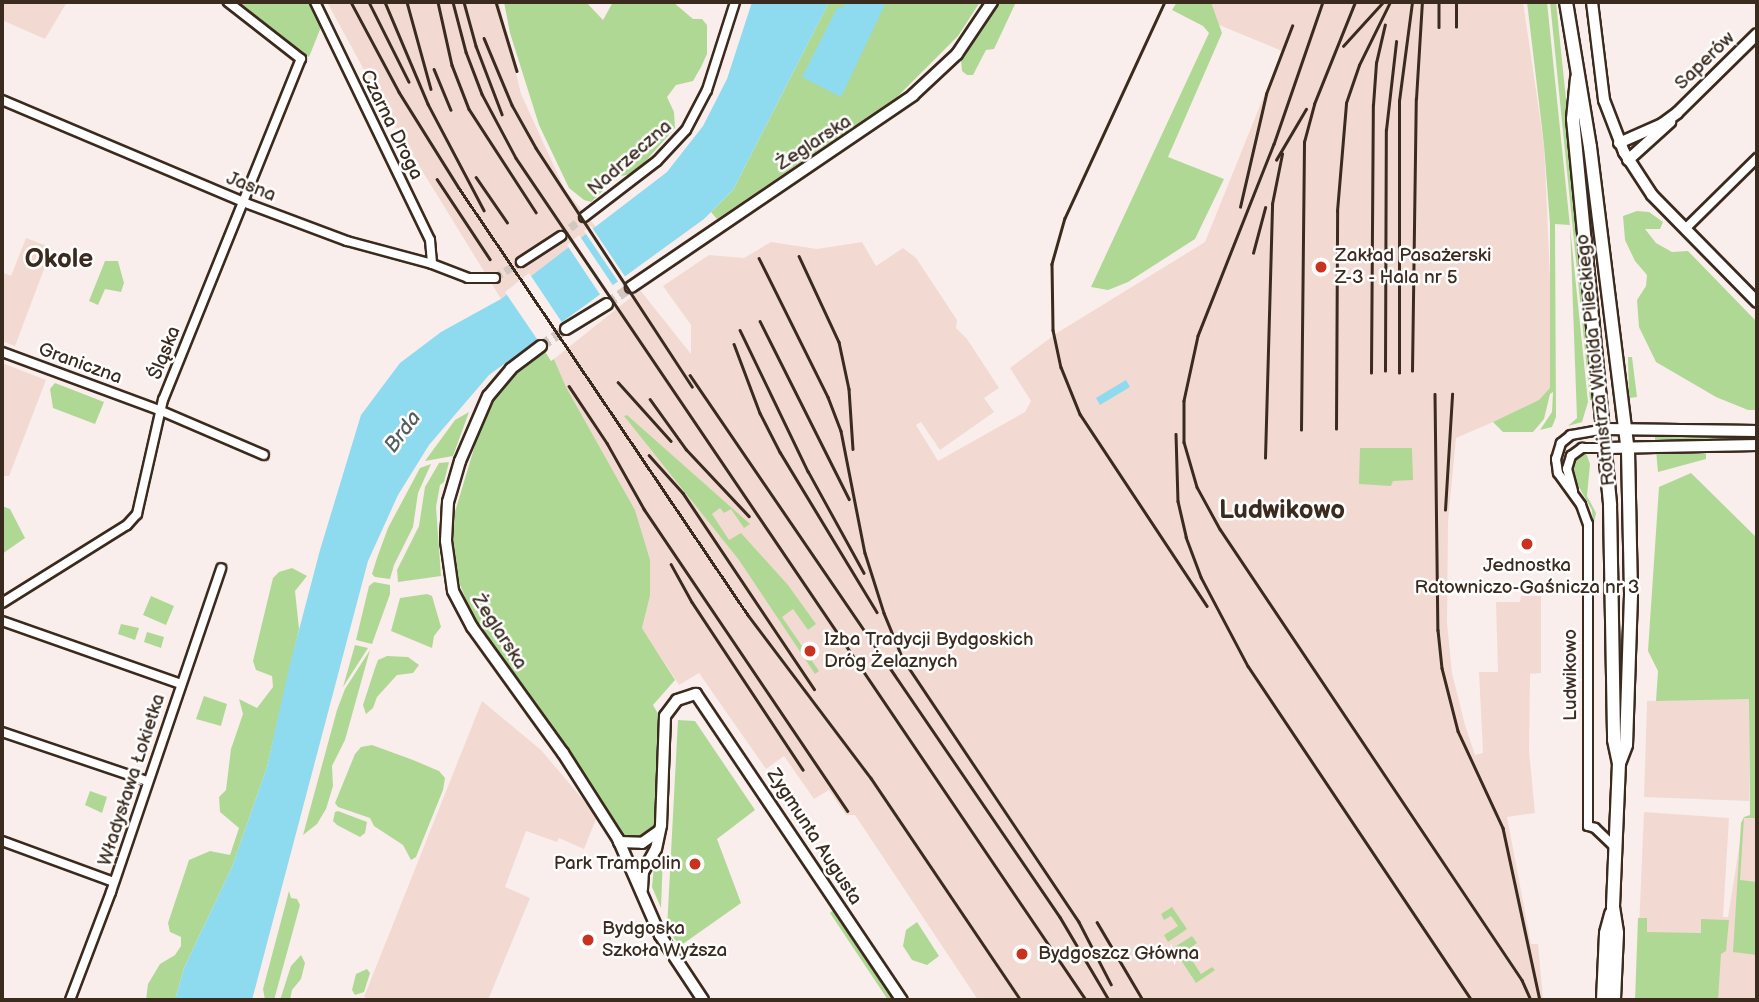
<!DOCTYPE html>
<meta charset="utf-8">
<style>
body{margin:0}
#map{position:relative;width:1759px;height:1002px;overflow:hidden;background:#f9eeeb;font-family:"Balsamiq Sans",sans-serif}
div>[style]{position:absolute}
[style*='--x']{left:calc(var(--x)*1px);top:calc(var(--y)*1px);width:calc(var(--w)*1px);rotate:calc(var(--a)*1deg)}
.built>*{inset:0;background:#f2dad2}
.green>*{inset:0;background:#b0d895}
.water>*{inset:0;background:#8edaef}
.pier>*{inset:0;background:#f9eeeb}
.street-tunnel>*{height:8px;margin-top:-4px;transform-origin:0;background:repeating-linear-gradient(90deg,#d3c7c2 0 8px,transparent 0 12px)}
.secondary-tunnel>*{height:10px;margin-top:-5px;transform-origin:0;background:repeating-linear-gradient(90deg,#d3c7c2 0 10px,transparent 0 15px)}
.roads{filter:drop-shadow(2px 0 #3b2a1e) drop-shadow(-2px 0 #3b2a1e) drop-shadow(0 2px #3b2a1e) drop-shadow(0 -2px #3b2a1e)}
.street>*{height:8px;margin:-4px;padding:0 4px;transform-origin:4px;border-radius:4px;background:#fff}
.secondary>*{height:10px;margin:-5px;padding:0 5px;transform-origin:5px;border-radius:5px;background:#fff}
.primary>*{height:12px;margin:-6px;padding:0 6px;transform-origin:6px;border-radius:6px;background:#fff}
.rail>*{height:2.5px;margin:-1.25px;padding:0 1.25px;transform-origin:1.25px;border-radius:1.25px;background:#3b2a1e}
.dots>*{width:19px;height:19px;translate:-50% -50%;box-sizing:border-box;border:4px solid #fff;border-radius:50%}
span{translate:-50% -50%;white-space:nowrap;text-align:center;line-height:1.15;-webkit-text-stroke:5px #fff;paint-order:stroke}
.street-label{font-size:19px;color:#3b2a1e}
.poi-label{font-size:19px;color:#3b2a1e}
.left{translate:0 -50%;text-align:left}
.right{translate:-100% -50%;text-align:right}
.water-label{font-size:21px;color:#545f5d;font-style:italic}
.district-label{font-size:26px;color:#3b2a1e;font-weight:700}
.frame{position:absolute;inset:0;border:4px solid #3b2a1e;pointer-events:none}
</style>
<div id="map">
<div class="built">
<i style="clip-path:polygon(2px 2px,67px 2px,45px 39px,2px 20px)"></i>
<i style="clip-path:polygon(327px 2px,499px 2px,521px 94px,565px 190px,596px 227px,501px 299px,394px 125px)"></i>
<i style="clip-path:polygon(1211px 2px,1523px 2px,1544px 145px,1555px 389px,1539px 402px,1456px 438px,1448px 521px,1447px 623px,1452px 673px,1465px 725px,1475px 755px,1483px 753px,1479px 672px,1498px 672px,1496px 602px,1520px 602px,1521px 596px,1541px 596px,1541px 673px,1530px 674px,1529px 751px,1535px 813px,1507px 817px,1531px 944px,1538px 944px,1543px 1000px,978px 1000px,855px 815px,846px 815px,829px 790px,814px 799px,784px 756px,766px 769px,699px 673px,679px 685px,642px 628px,650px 596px,635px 510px,566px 387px,554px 359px,640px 290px,691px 354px,691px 325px,663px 286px,709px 255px,744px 258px,771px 242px,817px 249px,862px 242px,876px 266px,903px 248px,916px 258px,957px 320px,956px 328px,967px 339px,999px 388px,984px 398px,994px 412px,940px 450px,921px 422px,916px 425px,938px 461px,1025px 412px,1031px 401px,1010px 368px,1057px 333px,1205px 242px,1282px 51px,1219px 25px)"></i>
<i style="clip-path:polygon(26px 238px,52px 248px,15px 346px,2px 341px,2px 272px,11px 276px)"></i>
<i style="clip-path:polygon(2px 363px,46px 380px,9px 476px,2px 476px)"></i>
<i style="clip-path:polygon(1749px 698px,1749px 801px,1644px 797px,1647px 701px)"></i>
<i style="clip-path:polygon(482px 701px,541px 750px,597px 816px,596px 819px,584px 849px,559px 838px,557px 842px,526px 831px,505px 887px,530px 898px,488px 1000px,372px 1000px,364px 997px)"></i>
<i style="clip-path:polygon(1644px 812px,1729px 818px,1723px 917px,1728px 917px,1744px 817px,1757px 818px,1757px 1000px,1636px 1000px)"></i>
</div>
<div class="green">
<i style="clip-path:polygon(239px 2px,315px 2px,323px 22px,309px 57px)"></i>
<i style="clip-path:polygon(504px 2px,586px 2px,603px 20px,613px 2px,673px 2px,693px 19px,702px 19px,707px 25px,707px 54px,701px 67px,693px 81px,676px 85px,667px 97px,674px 112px,675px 128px,635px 173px,617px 177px,591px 202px,584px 200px,569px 188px,539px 125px,510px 33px)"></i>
<i style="clip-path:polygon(829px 2px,980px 2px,958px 36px,897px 97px,717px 219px,711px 212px,733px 190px)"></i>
<i style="clip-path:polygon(1000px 2px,1016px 2px,994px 49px,986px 50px,973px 75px,967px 75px,962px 71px,961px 60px)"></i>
<i style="clip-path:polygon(1177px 2px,1211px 2px,1222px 33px,1168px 157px,1224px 179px,1195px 239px,1128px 282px,1108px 290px,1091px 287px,1209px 33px,1203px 26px,1172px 10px)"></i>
<i style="clip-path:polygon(1527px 2px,1547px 2px,1588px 402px,1582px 422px,1568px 426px,1577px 418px,1570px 225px,1555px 224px,1556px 417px,1552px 427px,1540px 430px,1552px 412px,1553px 392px,1550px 394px,1544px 419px,1533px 432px,1503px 432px,1493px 422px,1539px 400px,1550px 388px,1550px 224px,1544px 145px)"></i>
<i style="clip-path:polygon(1550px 2px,1556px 2px,1597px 401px,1590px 400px)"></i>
<i style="clip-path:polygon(1582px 144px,1584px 145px,1618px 399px,1613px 399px,1599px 265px)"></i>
<i style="clip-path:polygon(1637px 211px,1649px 212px,1663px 222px,1660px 229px,1645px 229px,1656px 243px,1672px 252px,1688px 251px,1757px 322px,1757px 410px,1748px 410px,1716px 397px,1656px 362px,1639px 327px,1637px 300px,1646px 286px,1647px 275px,1635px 261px,1625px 240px,1623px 216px)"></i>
<i style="clip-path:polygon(105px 261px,118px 261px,124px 283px,121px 292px,105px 289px,98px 305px,89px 301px)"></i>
<i style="clip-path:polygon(544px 350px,551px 361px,554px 359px,566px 387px,635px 510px,650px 560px,650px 596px,642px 628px,675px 680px,653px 705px,661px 719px,655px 825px,642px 837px,626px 837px,621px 831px,476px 625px,459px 582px,452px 535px,454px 515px,479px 432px,499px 391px,528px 360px)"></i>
<i style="clip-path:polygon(1632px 357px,1637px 397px,1629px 398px,1628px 357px)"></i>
<i style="clip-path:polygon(55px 383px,104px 402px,95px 424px,53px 408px,50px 389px)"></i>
<i style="clip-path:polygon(469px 412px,453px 456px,425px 461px,455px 420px)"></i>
<i style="clip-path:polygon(627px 415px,750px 524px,744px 528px,731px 509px,724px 513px,720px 508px,712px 514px,729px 540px,741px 533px,788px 585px,816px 624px,808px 630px,793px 609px,782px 617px,819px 671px,815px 674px,739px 560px,624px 416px)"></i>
<i style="clip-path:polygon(1655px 434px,1757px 436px,1757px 439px,1655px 440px)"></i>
<i style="clip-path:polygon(1360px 448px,1412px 448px,1413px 480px,1393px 481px,1391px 486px,1359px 484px)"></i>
<i style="clip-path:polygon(1656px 450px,1706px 454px,1706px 459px,1658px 472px)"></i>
<i style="clip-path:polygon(1586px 453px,1590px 464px,1587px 496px,1596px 513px,1593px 527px,1592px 510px,1571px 473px,1575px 460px)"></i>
<i style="clip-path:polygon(449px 462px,444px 482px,440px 485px,436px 507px,441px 576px,398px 582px,397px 570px,419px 526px,425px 487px,439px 463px)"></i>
<i style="clip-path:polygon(431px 464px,418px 493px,413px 527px,394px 565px,390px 579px,375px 577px,372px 574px,377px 558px,388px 528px,420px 468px)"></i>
<i style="clip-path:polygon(1691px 473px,1757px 538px,1757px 818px,1744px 818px,1740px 880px,1757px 882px,1757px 955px,1733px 952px,1741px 823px,1744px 817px,1750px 815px,1749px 699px,1656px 701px,1658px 671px,1648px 651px,1659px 487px)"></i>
<i style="clip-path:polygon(2px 506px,10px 509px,25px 538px,2px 554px)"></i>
<i style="clip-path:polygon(292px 568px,307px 576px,295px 591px,299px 629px,267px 767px,232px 867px,184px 968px,175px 1000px,146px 1000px,148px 984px,160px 964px,175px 955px,181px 946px,181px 937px,170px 932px,168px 923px,189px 860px,210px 851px,230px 855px,239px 828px,220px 812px,219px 797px,226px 790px,231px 749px,243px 714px,239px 699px,257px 708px,273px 687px,272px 676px,256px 670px,253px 661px,273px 578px,279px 572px)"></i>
<i style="clip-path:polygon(374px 582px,390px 585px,390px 594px,372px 644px,356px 640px,369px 586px)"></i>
<i style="clip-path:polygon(427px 594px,432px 596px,441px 627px,434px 636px,432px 648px,391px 631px,400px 598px)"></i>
<i style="clip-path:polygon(151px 596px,174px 606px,166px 625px,143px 615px)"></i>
<i style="clip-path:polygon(121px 624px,139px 628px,135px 640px,118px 634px)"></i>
<i style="clip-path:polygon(147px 632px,164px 637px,161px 648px,144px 642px)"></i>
<i style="clip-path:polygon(355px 645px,368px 648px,343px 687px)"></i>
<i style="clip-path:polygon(370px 650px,345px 740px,332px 766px,333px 786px,326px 809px,317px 824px,303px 835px,337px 710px,345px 689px)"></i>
<i style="clip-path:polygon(387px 656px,408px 657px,419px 665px,413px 673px,397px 675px,377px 697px,373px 708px,366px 714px,363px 705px,375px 668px,378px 660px)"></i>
<i style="clip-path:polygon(204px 696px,227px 704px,221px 726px,196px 719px)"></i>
<i style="clip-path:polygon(678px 720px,695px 721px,755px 810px,717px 839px,741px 903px,680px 946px,667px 929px)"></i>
<i style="clip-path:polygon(372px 745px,413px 760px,439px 771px,445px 778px,443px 790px,416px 857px,411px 860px,403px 845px,374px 826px,370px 818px,338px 807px,335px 803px,355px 754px,361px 747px)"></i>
<i style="clip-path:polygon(90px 791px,107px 797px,102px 813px,85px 805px)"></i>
<i style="clip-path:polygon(338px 811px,367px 822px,365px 833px,360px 837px,337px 825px,333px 821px,335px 812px)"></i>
<i style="clip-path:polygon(663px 855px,661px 908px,652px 887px,654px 866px)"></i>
<i style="clip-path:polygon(289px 891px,291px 898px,297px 899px,300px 905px,274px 1000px,265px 1000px,263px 989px)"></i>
<i style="clip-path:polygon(1172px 907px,1187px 929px,1168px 942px,1164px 935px,1178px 926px,1171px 916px,1164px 920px,1161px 914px)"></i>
<i style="clip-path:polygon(833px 910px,835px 910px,896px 1000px,888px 1000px,830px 913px)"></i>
<i style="clip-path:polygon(1638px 918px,1647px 918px,1647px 932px,1701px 933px,1701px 919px,1729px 920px,1726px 951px,1721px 954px,1718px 1000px,1635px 1000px)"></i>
<i style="clip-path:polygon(917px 922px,939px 956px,927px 965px,912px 960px,903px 946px,906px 930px)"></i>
<i style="clip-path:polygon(1192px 936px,1197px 943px,1186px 951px,1201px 974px,1212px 967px,1215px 970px,1196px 983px,1173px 948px)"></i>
<i style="clip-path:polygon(301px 955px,305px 963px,301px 979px,292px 990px,290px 1000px,280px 1000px,291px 966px)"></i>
<i style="clip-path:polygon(367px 969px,370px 973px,364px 992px,355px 995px,352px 990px,356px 974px)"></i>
</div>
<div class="water">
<i style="clip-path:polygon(752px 2px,829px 2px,733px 190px,704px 219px,489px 375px,429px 445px,398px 495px,368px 561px,252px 1000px,175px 1000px,184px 968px,232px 867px,267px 767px,289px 668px,320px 550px,361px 415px,400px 363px,441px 332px,501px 299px,667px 172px,703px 126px,727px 79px)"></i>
<i style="clip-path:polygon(846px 2px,886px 2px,841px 97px,802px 77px,837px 8px,843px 7px)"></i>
<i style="clip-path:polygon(1126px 380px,1130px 387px,1100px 405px,1096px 398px)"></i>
</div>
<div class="pier">
<i style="clip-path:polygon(591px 226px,626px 278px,619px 283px,584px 231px)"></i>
<i style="clip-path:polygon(579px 235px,614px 287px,601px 296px,567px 245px)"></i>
<i style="clip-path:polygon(529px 273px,563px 324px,539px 342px,505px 292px)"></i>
</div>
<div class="street-tunnel">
<i style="--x:561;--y:236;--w:30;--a:-40"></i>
<i style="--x:495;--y:278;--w:31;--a:-32"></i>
</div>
<div class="secondary-tunnel">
<i style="--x:607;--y:304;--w:29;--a:-35"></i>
<i style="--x:541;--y:346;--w:30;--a:-34"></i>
</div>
<div class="roads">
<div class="street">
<i style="--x:315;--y:2;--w:264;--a:64.2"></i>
<i style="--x:430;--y:240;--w:24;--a:85"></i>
<i style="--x:2;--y:100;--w:262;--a:22.9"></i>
<i style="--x:243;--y:202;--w:111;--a:20.6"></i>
<i style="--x:347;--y:241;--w:88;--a:15.1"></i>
<i style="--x:432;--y:264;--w:39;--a:21"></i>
<i style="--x:468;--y:278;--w:27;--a:0"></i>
<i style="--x:584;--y:217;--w:92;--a:-37.5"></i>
<i style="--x:657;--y:161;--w:42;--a:-46.9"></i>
<i style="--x:686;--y:130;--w:45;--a:-62.3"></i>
<i style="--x:707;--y:90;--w:92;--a:-72.3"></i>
<i style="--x:1686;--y:228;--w:100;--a:-44.6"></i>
<i style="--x:521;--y:262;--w:48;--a:-33"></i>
<i style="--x:2;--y:352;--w:167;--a:20.3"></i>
<i style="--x:159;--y:410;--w:114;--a:23.2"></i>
<i style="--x:1605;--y:429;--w:35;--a:170"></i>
<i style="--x:1571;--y:435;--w:13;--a:141"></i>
<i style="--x:1561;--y:443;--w:17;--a:107"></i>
<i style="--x:1556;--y:459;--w:14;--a:82"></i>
<i style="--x:1558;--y:473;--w:39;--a:54"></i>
<i style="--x:1581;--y:505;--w:20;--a:70"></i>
<i style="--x:1588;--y:524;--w:302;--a:90"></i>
<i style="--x:1588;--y:826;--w:7;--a:16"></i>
<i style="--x:1595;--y:828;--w:28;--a:44"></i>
<i style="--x:1573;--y:491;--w:23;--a:-105"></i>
<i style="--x:1567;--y:469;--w:14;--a:-73"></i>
<i style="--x:1571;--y:456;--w:14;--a:-36"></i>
<i style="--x:1582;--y:448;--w:25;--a:0"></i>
<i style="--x:2;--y:603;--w:147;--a:-32"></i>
<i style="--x:127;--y:525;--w:15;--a:-48"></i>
<i style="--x:137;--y:514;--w:117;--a:-77.2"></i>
<i style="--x:163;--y:400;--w:368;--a:-68"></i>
<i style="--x:301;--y:59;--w:93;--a:-142"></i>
<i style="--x:2;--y:621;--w:190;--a:19.4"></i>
<i style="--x:2;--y:732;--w:153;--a:18.7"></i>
<i style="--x:2;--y:841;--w:119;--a:20.1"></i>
<i style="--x:70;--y:1000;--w:116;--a:-69.2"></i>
<i style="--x:111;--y:892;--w:342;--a:-71.2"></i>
</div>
<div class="secondary">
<i style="--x:1592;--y:2;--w:99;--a:83"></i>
<i style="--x:1604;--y:100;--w:56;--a:69"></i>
<i style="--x:1624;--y:152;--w:51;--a:56.9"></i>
<i style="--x:1652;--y:195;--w:150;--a:45.5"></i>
<i style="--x:1619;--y:143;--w:47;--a:-23.8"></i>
<i style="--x:1662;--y:124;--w:19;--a:-36"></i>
<i style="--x:1677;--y:113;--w:112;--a:-44.6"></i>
<i style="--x:1628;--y:160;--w:57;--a:-42.1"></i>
<i style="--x:631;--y:287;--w:341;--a:-34.2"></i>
<i style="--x:913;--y:95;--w:60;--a:-43"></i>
<i style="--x:957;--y:54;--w:63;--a:-56.1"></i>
<i style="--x:566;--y:329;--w:48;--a:-31.4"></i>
<i style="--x:541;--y:346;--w:38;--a:143"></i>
<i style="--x:511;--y:369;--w:35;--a:130"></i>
<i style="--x:488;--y:396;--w:71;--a:113.3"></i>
<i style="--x:460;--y:461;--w:43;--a:106.3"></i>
<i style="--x:448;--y:502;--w:39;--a:93"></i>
<i style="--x:446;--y:541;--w:50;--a:82"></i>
<i style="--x:453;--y:591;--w:41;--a:62.2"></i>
<i style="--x:472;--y:627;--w:155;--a:54.2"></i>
<i style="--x:563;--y:753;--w:102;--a:57.4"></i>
<i style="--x:618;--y:839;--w:105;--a:66.4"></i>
<i style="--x:660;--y:935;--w:78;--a:56.5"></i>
<i style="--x:1605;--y:429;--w:152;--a:0.8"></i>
<i style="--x:1607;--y:448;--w:150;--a:-1.1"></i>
<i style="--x:619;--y:842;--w:23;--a:2"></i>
<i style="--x:642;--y:843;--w:21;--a:-35"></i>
<i style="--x:642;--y:889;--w:17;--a:-87"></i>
<i style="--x:643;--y:872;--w:26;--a:-61"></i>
<i style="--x:656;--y:849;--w:25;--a:-78"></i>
<i style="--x:661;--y:825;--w:109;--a:-87.9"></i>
<i style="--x:665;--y:716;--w:20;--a:-53"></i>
<i style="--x:677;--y:700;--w:20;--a:-18"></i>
<i style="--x:696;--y:694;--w:369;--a:56.1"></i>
</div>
<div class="primary">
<i style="--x:1566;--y:2;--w:147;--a:80.6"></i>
<i style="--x:1590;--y:147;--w:305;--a:82.9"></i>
<i style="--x:1628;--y:450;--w:145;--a:88.8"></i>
<i style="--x:1631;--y:595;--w:150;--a:91.9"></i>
<i style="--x:1626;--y:745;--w:19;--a:111"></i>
<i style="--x:1577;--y:78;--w:41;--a:95.6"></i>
<i style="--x:1573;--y:119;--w:388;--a:84.5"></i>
<i style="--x:1610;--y:505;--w:235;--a:89"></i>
<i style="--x:1614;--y:740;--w:24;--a:78"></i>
<i style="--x:1619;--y:763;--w:144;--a:92.4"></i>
<i style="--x:1613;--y:907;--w:26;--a:81"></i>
<i style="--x:1617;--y:933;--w:67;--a:92.6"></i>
<i style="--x:1603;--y:1000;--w:67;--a:-87.4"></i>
<i style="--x:1606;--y:933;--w:20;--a:-75"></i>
</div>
</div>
<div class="rail">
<i style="--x:351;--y:2;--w:102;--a:61.9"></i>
<i style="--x:399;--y:92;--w:113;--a:58"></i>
<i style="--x:459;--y:188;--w:516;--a:55.91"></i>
<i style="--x:748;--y:615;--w:204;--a:53"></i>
<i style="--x:871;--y:778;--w:268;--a:56"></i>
<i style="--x:369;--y:2;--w:89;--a:63.4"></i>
<i style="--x:385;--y:2;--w:111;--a:67.1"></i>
<i style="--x:428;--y:104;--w:120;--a:62.2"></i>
<i style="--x:407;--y:2;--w:90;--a:74.6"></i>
<i style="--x:438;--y:2;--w:65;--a:77.5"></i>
<i style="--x:452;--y:65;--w:47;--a:68.9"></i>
<i style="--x:469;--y:109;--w:123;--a:57"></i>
<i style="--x:453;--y:2;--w:52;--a:75.4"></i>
<i style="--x:466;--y:52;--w:45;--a:69.1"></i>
<i style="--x:482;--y:94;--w:72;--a:62"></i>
<i style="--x:516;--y:158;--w:1017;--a:55.9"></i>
<i style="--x:464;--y:2;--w:46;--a:74.7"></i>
<i style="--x:476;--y:46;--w:73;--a:69.1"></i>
<i style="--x:496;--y:2;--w:72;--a:73.1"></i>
<i style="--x:1165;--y:2;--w:238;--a:114.8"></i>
<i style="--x:1065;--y:218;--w:48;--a:105.8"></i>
<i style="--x:1052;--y:264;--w:66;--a:89.1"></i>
<i style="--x:1053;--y:330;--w:38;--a:78"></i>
<i style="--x:1061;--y:367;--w:51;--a:68"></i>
<i style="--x:1080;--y:414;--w:230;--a:56.5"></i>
<i style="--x:1323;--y:2;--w:150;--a:109"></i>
<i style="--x:1274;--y:144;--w:206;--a:111.6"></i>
<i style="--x:1198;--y:336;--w:66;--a:102.2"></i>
<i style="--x:1184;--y:401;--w:41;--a:90"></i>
<i style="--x:1184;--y:442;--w:47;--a:73.9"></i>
<i style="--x:1197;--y:487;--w:48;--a:61.3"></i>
<i style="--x:1220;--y:529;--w:543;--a:56.19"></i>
<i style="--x:1522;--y:980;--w:22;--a:66"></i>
<i style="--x:1439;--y:2;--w:25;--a:90"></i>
<i style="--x:1456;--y:27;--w:25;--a:-90"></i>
<i style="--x:484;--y:38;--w:73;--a:67.3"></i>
<i style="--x:512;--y:105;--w:49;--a:60.8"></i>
<i style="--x:536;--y:148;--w:285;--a:56.8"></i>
<i style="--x:1343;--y:46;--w:59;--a:-47.7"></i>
<i style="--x:434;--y:69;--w:44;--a:67.5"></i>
<i style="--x:1276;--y:160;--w:59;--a:-59.5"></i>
<i style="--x:476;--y:177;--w:55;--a:55.4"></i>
<i style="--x:437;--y:179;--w:96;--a:56.5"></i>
<i style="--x:1240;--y:207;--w:116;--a:-77"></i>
<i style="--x:1266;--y:94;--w:73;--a:-69.1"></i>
<i style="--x:1253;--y:253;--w:47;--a:-75.1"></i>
<i style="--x:799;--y:256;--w:95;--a:65.1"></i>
<i style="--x:839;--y:342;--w:48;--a:78"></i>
<i style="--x:849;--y:389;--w:60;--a:86.2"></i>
<i style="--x:759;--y:258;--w:155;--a:63.6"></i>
<i style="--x:828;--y:397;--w:36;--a:69"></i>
<i style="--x:841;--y:431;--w:124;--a:78.9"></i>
<i style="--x:865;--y:553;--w:63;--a:72.4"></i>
<i style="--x:884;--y:613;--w:50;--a:67.6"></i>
<i style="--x:903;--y:659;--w:316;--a:56.2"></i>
<i style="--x:1079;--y:922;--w:70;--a:62.7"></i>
<i style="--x:760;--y:321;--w:199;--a:63.4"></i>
<i style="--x:740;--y:330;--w:157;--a:64.3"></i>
<i style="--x:808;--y:471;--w:116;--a:61.2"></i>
<i style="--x:734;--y:344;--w:74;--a:69.4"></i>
<i style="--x:760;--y:413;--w:44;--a:62.9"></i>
<i style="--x:780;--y:452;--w:187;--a:58.8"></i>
<i style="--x:1385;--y:371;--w:241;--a:-89.8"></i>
<i style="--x:1386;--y:130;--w:89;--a:-83.5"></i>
<i style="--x:1412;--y:371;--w:272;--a:-89.2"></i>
<i style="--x:1416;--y:99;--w:97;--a:-86.5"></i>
<i style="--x:1371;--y:373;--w:268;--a:-89.6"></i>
<i style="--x:1373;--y:105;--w:42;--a:-85.9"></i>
<i style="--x:1376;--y:63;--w:39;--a:-77"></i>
<i style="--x:1399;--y:373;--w:272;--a:-90"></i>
<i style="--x:1399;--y:101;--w:100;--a:-82.5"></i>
<i style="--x:690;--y:375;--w:656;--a:55.68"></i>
<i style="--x:1060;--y:917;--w:96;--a:59.4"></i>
<i style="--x:618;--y:382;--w:79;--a:48.1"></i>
<i style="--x:569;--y:386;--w:69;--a:56.3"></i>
<i style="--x:607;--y:443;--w:76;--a:60.7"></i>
<i style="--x:644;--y:509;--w:364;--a:56"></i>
<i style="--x:1435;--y:394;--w:236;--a:89.3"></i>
<i style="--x:1438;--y:630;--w:38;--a:84"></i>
<i style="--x:1442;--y:668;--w:65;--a:75.7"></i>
<i style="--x:1458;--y:731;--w:107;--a:65.1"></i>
<i style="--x:1503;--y:828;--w:176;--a:77.9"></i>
<i style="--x:650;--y:399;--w:62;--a:54.2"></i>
<i style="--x:686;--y:449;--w:92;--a:46.8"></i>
<i style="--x:1336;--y:429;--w:218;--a:-89.7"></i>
<i style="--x:1337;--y:211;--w:108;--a:-85.2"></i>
<i style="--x:1346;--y:103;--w:40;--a:-71.1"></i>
<i style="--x:1359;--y:65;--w:70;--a:-63.8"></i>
<i style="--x:1301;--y:430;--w:288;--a:-89.4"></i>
<i style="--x:1304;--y:142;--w:39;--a:-75"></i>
<i style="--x:1314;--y:104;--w:110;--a:-68.1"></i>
<i style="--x:1176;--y:434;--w:67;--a:88.3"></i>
<i style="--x:1178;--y:501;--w:37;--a:77"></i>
<i style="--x:1186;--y:537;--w:43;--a:69.4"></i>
<i style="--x:1201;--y:577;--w:101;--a:62.2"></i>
<i style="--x:1248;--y:666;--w:402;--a:56.2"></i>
<i style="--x:649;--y:455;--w:51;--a:48.2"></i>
<i style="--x:683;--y:493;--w:236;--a:56.2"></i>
<i style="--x:1265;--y:458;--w:254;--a:-88.4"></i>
<i style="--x:1272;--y:204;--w:51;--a:-78.7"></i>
<i style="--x:1445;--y:510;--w:116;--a:-86.5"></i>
<i style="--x:671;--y:564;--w:43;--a:61.1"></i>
<i style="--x:692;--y:602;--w:201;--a:56.5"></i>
<i style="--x:1097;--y:922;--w:91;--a:59.5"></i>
</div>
<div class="dots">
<i style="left:1321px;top:267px;background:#c8321e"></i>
<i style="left:1527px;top:544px;background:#c8321e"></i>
<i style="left:810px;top:651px;background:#c8321e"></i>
<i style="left:695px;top:864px;background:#c8321e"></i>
<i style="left:588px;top:940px;background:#c8321e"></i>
<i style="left:1022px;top:954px;background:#c8321e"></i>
</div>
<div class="street-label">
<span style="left:1705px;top:61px;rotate:-44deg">Saperów</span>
<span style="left:391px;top:125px;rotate:64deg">Czarna Droga</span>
<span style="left:814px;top:143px;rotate:-33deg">Żeglarska</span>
<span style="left:630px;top:158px;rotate:-41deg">Nadrzeczna</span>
<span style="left:251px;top:187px;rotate:22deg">Jasna</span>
<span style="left:165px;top:353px;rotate:-68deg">Śląska</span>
<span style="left:1596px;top:360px;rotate:-96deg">Rotmistrza Witolda Pileckiego</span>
<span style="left:80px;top:364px;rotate:20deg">Graniczna</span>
<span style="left:499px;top:632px;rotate:57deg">Żeglarska</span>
<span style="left:1571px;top:675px;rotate:-90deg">Ludwikowo</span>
<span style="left:132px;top:780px;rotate:-72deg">Władysława Łokietka</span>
<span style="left:814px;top:837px;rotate:57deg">Zygmunta Augusta</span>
</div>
<div class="poi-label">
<span class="left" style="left:1335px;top:267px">Zakład Pasażerski<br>Z-3 - Hala nr 5</span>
<span style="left:1527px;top:577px">Jednostka<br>Ratowniczo-Gaśnicza nr 3</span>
<span class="left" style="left:824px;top:651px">Izba Tradycji Bydgoskich<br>Dróg Żelaznych</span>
<span class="right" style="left:681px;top:864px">Park Trampolin</span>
<span class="left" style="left:602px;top:940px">Bydgoska<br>Szkoła Wyższa</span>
<span class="left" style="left:1038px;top:954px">Bydgoszcz Główna</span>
</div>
<div class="water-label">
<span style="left:403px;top:432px;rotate:-53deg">Brda</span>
</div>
<div class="district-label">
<span style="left:59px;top:260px">Okole</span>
<span style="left:1282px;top:511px">Ludwikowo</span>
</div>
<div class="frame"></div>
</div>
